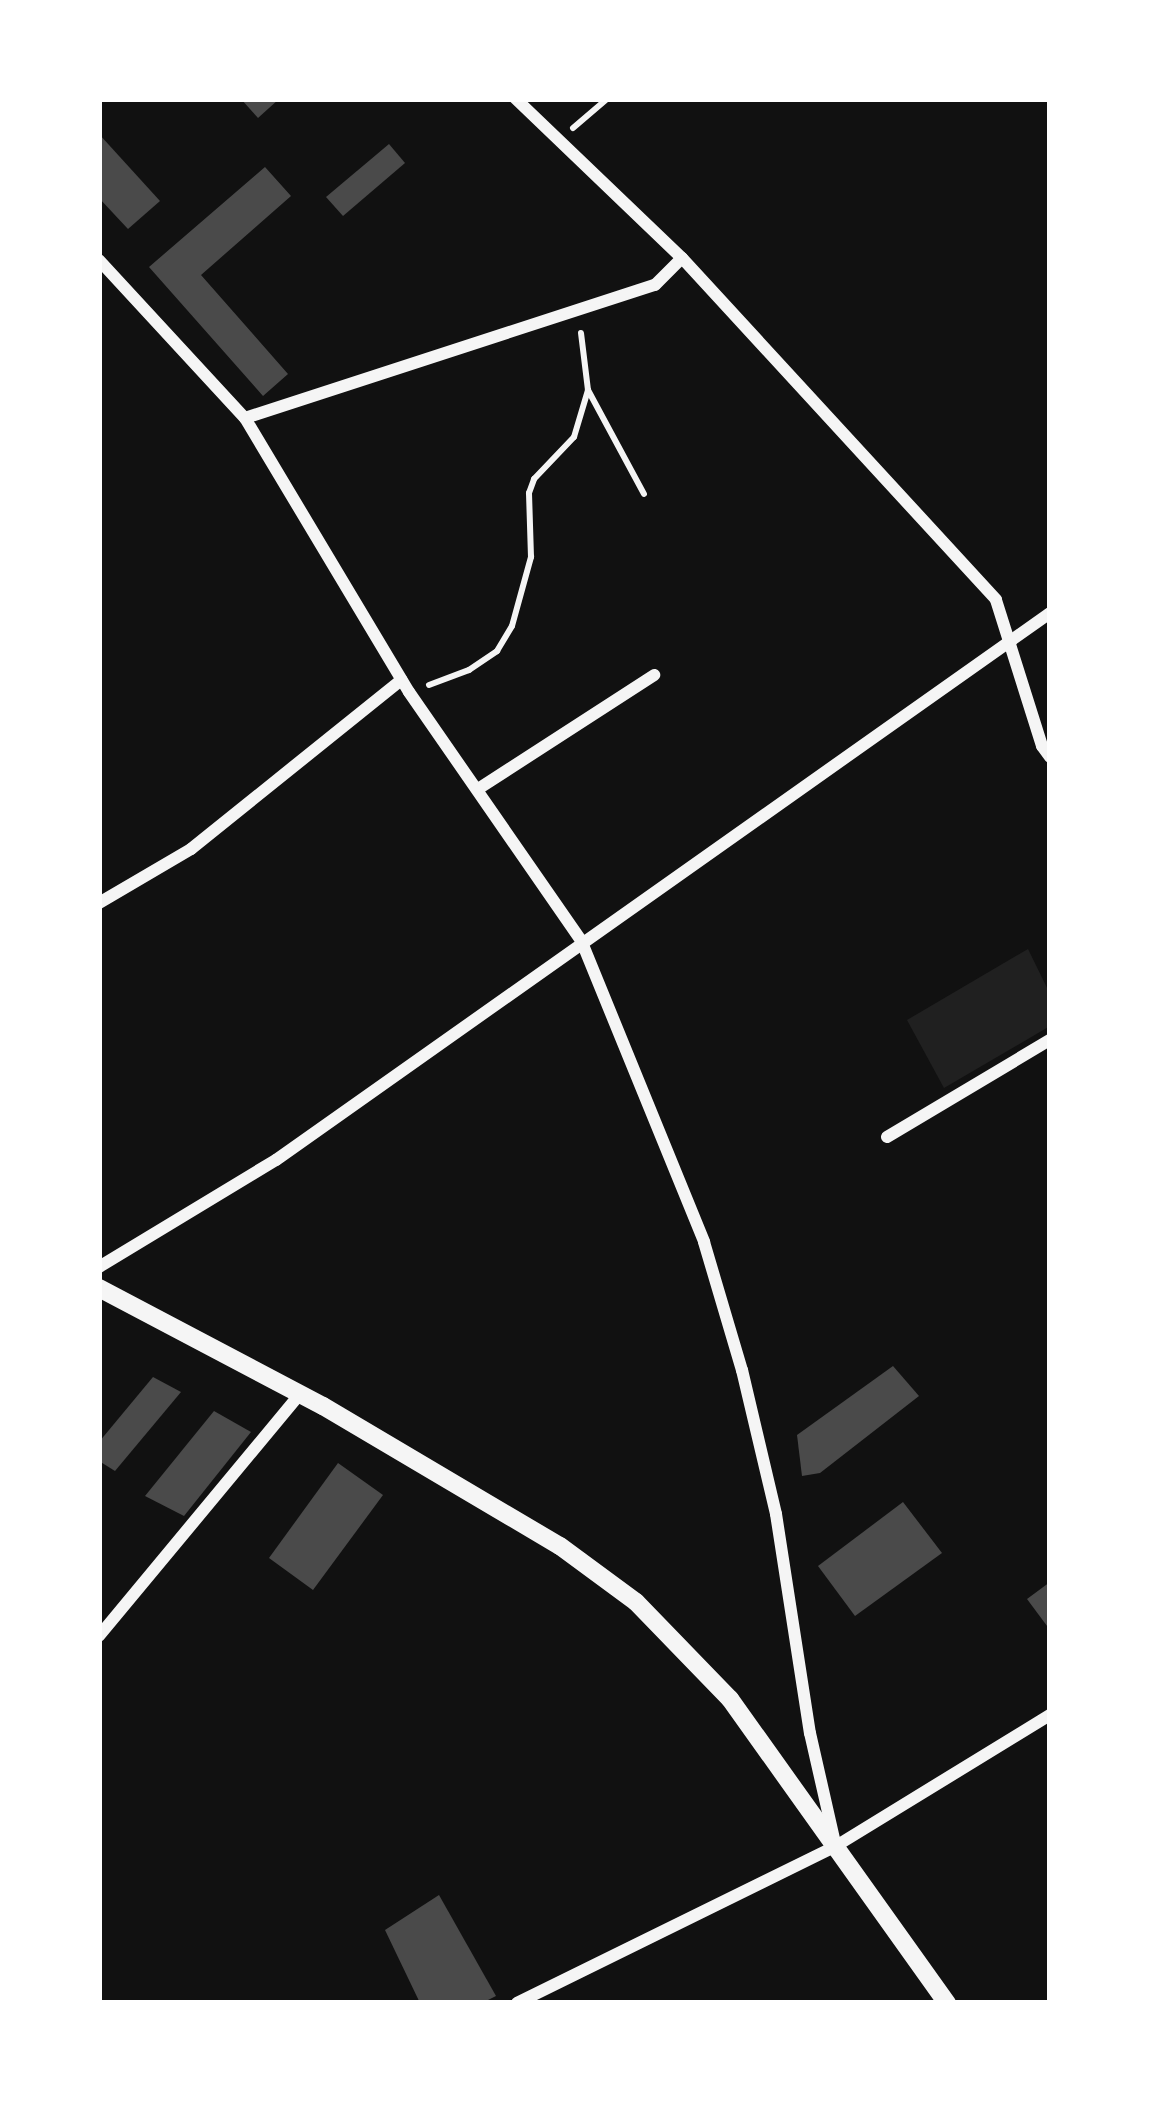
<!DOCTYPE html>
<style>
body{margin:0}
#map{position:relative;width:1149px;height:2102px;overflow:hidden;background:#111;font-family:"Varela Round",sans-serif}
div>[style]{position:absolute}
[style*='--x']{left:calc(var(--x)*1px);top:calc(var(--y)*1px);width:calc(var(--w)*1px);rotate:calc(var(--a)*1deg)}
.green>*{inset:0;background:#202020}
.building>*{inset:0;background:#4a4a4a}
.path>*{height:6px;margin:-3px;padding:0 3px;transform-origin:3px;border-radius:3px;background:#f5f5f5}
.minor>*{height:12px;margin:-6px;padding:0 6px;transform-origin:6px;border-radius:6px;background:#f5f5f5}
.tertiary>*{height:18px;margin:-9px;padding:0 9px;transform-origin:9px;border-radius:9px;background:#f5f5f5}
span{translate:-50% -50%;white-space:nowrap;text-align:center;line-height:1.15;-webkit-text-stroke:9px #fff;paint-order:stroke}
.frame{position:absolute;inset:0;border:102px solid #fff;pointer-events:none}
</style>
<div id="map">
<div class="green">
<i style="clip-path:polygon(1028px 949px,1050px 994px,1050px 1026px,944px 1088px,907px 1020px)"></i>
</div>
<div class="building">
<i style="clip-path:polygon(241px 99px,279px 99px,258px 118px)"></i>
<i style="clip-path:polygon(99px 134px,160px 201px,128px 229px,99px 198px)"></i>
<i style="clip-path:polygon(389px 144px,405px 163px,343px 216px,326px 197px)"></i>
<i style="clip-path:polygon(265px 167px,291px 196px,201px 275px,288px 374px,263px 396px,149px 267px)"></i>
<i style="clip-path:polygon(893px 1366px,919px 1396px,820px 1473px,802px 1476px,797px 1435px)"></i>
<i style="clip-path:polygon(153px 1377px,181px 1392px,115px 1471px,99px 1461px,99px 1442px)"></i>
<i style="clip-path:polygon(214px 1411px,251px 1432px,184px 1516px,145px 1496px)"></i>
<i style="clip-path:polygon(338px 1463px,383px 1495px,313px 1590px,269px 1558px)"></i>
<i style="clip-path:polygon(903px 1502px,942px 1553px,855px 1616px,818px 1566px)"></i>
<i style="clip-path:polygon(1050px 1582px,1050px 1630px,1027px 1599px)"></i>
<i style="clip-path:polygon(439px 1895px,496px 1996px,482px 2003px,420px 2003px,385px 1930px)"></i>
</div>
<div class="path">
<i style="--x:573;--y:128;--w:45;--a:-40.5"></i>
<i style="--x:581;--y:333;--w:57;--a:83"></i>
<i style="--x:588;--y:390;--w:118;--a:61.7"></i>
<i style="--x:429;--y:685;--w:43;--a:-20.6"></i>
<i style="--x:469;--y:670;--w:34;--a:-34"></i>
<i style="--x:497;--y:651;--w:29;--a:-59"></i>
<i style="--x:512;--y:626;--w:72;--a:-74.6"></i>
<i style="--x:531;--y:557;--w:64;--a:-91.8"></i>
<i style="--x:529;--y:493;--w:15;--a:-70"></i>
<i style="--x:534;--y:479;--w:58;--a:-46.4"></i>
<i style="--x:574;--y:437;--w:49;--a:-73.4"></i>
</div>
<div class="minor">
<i style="--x:516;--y:99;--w:230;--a:43.8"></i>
<i style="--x:682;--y:258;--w:464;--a:47.4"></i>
<i style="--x:996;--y:600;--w:153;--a:72.5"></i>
<i style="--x:1042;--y:746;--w:14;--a:54"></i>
<i style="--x:99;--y:260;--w:215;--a:47.3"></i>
<i style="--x:245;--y:418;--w:319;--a:59.1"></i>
<i style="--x:409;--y:692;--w:302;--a:55.3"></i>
<i style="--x:581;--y:940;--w:326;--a:67.8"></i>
<i style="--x:704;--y:1242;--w:134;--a:73.5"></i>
<i style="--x:742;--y:1370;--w:148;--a:76.7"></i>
<i style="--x:776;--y:1514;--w:222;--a:81.2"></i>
<i style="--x:810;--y:1733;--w:109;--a:77.2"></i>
<i style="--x:245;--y:418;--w:431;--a:-18"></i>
<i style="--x:655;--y:285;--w:38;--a:-45"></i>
<i style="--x:478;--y:789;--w:210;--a:-32.9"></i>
<i style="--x:99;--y:903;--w:107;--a:-30.4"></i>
<i style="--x:191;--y:849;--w:270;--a:-38.8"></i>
<i style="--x:887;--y:1137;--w:190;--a:-30.8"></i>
<i style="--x:99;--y:1267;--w:207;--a:-31.2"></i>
<i style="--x:276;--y:1160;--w:948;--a:-35.25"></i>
<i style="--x:99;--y:1636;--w:315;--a:-50.3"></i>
<i style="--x:517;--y:2003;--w:356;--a:-26.2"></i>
<i style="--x:836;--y:1846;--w:251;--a:-31.5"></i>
</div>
<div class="tertiary">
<i style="--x:99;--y:1288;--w:253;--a:27.8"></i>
<i style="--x:323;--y:1406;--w:275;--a:30.6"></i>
<i style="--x:560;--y:1546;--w:94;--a:36.4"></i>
<i style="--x:636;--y:1602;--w:135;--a:45.9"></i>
<i style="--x:730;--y:1699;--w:374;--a:54.5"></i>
</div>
<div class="frame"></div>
</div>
